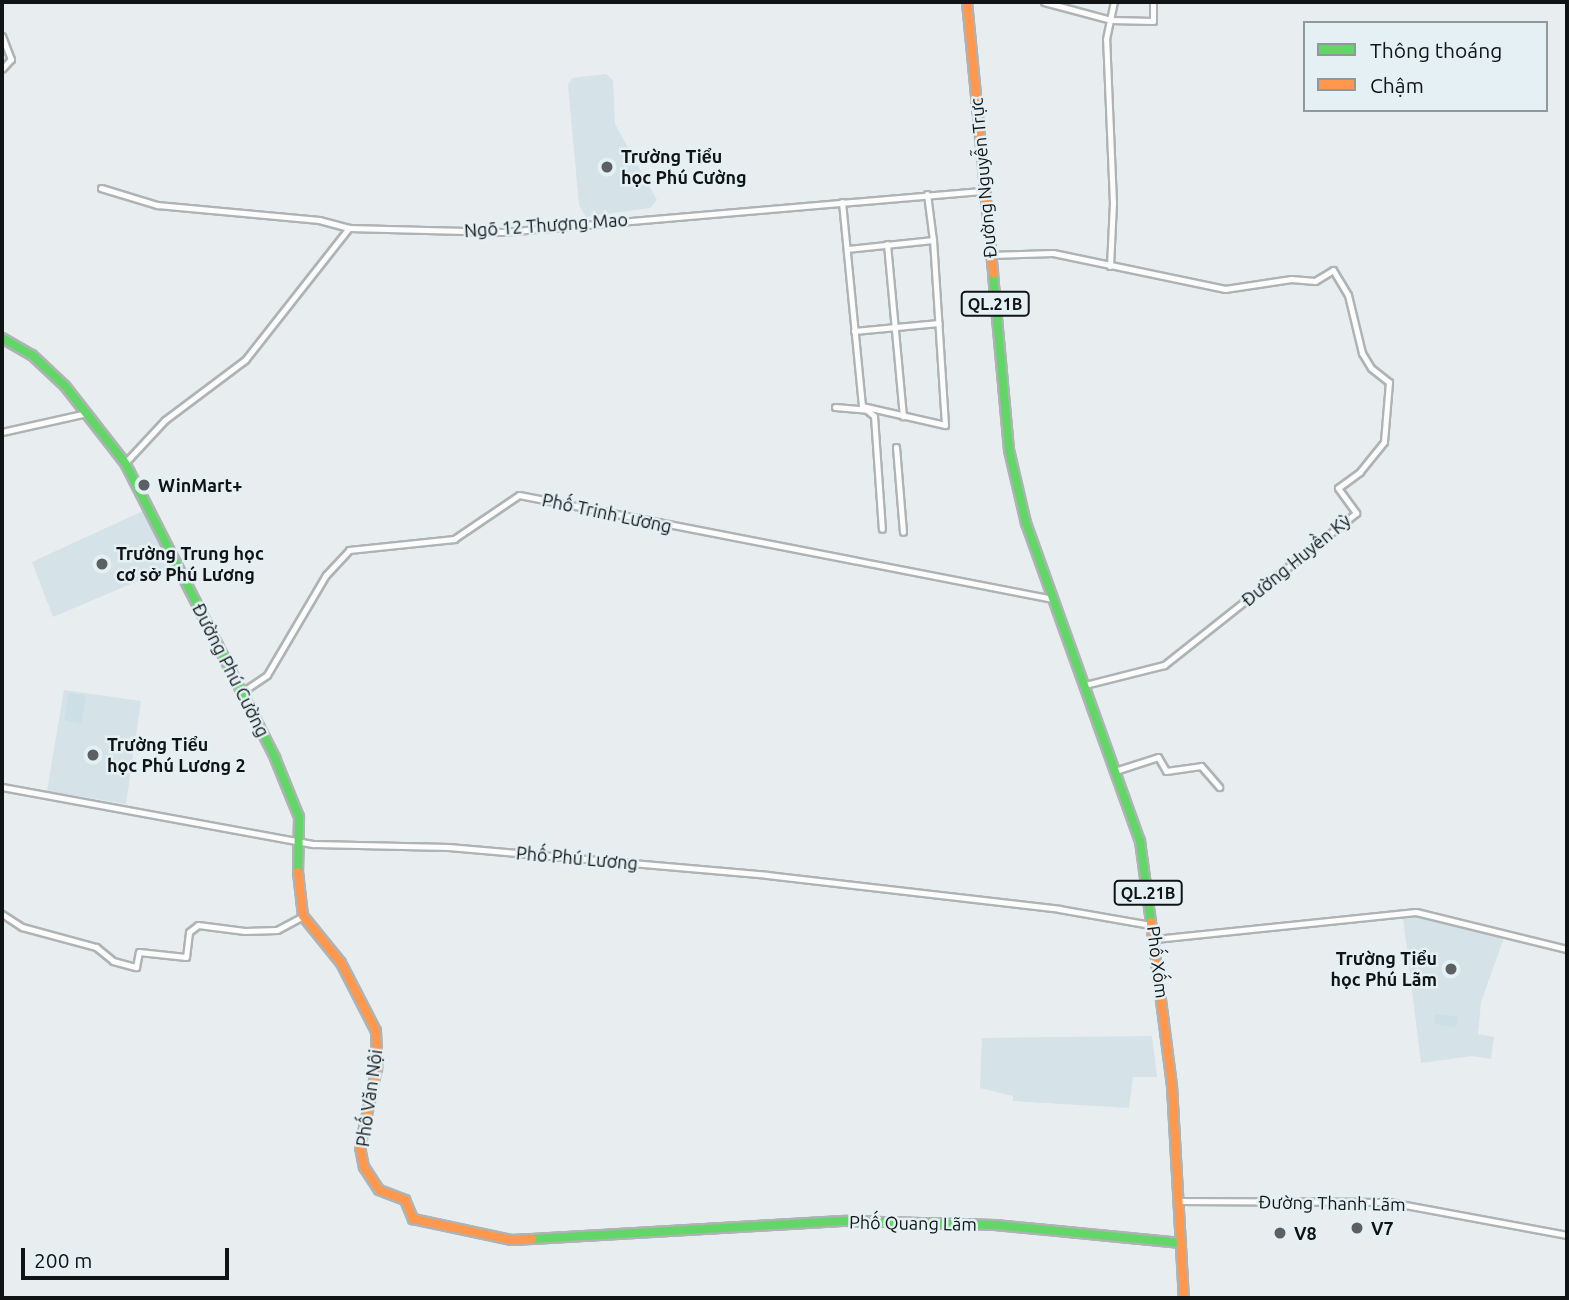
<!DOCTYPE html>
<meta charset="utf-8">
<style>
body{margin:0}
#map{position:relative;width:1569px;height:1300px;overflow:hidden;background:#e8eef0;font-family:Ubuntu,sans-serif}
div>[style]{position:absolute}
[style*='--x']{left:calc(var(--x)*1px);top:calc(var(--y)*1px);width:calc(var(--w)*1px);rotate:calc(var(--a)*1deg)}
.built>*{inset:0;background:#d5e2e7}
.green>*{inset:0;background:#ccdfe6}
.roads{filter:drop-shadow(2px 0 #aeb3b4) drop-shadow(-2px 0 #aeb3b4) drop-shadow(0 2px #aeb3b4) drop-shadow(0 -2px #aeb3b4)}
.street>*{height:5px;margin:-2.5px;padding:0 2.5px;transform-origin:2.5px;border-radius:2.5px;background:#fcfcfd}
.fast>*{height:8px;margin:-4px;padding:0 4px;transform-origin:4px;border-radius:4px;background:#63d668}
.slow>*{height:8px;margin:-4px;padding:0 4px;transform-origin:4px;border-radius:4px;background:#ff974d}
.dots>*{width:19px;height:19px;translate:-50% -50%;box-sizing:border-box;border:4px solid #e4f0f4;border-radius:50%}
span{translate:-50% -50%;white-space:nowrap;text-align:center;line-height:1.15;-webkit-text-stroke:5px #e4f0f4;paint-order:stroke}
.shield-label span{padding:2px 5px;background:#e4f0f4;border:2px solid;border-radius:5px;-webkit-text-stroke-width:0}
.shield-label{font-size:16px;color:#101415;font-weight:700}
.poi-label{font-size:18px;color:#101415;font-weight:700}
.left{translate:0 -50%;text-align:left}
.right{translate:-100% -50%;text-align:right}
.street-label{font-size:18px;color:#101415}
.frame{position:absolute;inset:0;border:4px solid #101415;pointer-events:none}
.legend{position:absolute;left:1303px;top:21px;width:245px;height:91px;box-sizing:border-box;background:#e4f0f4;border:2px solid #8f989b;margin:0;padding:9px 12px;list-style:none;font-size:21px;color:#101415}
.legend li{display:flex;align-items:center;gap:14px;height:35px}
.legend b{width:35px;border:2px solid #8f989b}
.scale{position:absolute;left:21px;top:1248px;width:208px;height:32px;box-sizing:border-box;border:4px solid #101415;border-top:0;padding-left:9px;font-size:21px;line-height:24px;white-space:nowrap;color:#101415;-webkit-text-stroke:5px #e4f0f4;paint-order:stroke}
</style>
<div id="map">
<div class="built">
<i style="clip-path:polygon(606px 74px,613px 80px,615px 124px,657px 200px,650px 208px,586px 217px,579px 205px,568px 85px,572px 78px)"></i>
<i style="clip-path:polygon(145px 510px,173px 566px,53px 617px,32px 562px)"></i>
<i style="clip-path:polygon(64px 690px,141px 701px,126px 804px,47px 791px)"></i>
<i style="clip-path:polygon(1422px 915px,1505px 935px,1481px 1002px,1478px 1034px,1494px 1037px,1491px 1059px,1472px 1056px,1421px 1063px,1403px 917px)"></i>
<i style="clip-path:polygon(1152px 1036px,1157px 1077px,1133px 1077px,1129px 1108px,1013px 1101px,1013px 1096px,980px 1088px,982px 1038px)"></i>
</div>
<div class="green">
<i style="clip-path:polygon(69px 693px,86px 696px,81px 723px,64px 720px)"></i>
<i style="clip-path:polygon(1435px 1014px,1458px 1017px,1456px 1027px,1434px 1024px)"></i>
</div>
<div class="roads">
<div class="street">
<i style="--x:1044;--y:2;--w:69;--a:15"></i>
<i style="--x:1111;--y:20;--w:42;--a:1.4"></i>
<i style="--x:1153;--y:21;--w:19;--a:-90"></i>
<i style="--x:2;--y:36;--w:25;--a:69"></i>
<i style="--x:11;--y:59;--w:13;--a:132"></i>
<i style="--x:101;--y:188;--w:59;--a:16.9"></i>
<i style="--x:157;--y:205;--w:163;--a:5.3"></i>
<i style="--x:319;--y:220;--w:31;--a:15"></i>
<i style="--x:927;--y:194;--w:46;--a:82.6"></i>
<i style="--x:842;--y:202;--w:205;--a:84.4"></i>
<i style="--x:862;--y:406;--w:85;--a:12.9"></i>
<i style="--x:945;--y:425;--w:185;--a:-93.7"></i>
<i style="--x:933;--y:240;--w:85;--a:174"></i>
<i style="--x:887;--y:244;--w:173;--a:84.7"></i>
<i style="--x:990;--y:255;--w:63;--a:-1.8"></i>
<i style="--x:1053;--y:253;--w:176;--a:11.8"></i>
<i style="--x:1225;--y:289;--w:67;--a:-8.6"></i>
<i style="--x:1291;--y:279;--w:24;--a:5"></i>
<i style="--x:1315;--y:281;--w:21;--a:-31"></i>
<i style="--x:1333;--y:270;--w:29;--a:59"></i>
<i style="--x:1348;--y:295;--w:60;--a:76.4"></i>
<i style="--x:1362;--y:353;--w:17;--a:59"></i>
<i style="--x:1371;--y:368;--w:23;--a:38"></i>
<i style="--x:1389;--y:382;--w:60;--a:94.8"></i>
<i style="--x:1384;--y:442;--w:38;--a:129"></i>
<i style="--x:1360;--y:472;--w:27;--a:144"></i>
<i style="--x:1338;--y:488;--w:31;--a:54"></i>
<i style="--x:1356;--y:513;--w:245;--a:141.6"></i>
<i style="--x:1164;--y:665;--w:81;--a:165.8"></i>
<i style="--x:1110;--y:266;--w:63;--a:-87.3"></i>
<i style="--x:1113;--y:203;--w:164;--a:-92.4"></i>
<i style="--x:1106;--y:39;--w:38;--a:-78"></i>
<i style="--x:854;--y:331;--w:85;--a:-5.4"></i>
<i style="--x:835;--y:407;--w:32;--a:5"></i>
<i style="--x:867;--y:410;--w:9;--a:41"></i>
<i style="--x:874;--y:416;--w:113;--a:86"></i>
<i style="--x:2;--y:432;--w:87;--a:-12.6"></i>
<i style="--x:896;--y:447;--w:85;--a:85.3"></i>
<i style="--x:125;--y:463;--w:59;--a:-47.1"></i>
<i style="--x:165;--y:420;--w:100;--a:-36.9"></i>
<i style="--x:245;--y:360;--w:168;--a:-51.8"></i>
<i style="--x:349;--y:228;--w:154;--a:1.5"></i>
<i style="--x:503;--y:232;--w:483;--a:-4.9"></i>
<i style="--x:242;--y:692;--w:30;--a:-34"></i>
<i style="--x:267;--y:675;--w:116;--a:-59.5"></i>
<i style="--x:326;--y:575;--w:34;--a:-47"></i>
<i style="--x:349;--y:550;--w:106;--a:-6"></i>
<i style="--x:454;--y:539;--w:78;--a:-34.1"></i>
<i style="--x:519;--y:495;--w:544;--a:11.02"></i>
<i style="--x:1118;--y:770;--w:42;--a:-18"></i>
<i style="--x:1158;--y:757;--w:16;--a:60"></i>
<i style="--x:1166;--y:771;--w:35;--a:-8"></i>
<i style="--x:1201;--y:766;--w:28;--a:49"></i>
<i style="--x:2;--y:787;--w:317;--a:10.4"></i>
<i style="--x:314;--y:844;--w:134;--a:1.3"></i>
<i style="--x:448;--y:847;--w:320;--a:5"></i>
<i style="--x:767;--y:875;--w:294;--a:6.6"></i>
<i style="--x:1059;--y:909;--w:93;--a:9.9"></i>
<i style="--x:2;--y:914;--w:24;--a:33"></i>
<i style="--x:22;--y:927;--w:77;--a:15.1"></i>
<i style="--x:96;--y:947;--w:22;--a:39"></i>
<i style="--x:113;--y:961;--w:24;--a:15"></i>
<i style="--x:136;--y:967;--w:15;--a:-79"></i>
<i style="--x:139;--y:952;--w:47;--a:6.1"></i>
<i style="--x:186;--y:957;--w:25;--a:-83"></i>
<i style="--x:189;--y:932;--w:11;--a:-38"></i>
<i style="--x:198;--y:925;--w:47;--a:7.3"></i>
<i style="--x:245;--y:931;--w:32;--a:-2"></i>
<i style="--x:277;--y:930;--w:30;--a:-28"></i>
<i style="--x:1155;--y:939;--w:262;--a:-5.9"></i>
<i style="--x:1416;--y:912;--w:155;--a:13.8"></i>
<i style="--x:1178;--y:1201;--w:211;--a:0.3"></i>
<i style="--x:1389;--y:1202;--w:181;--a:10.5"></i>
</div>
<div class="fast">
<i style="--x:993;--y:274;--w:177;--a:84.8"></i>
<i style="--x:1009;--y:450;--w:75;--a:76.9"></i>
<i style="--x:1026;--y:523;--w:338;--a:70.3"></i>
<i style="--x:1140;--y:841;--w:82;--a:82.3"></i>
<i style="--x:2;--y:338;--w:34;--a:30"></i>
<i style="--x:32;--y:355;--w:45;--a:43.2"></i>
<i style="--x:65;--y:386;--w:98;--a:52.1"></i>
<i style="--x:125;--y:463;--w:331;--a:63"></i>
<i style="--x:275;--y:758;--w:64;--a:67.9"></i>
<i style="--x:299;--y:817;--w:55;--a:91"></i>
<i style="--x:532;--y:1239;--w:315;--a:-3.3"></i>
<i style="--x:846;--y:1221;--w:149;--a:1.5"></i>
<i style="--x:995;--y:1225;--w:187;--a:5.5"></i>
</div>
<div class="slow">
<i style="--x:967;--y:2;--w:273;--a:84.5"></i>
<i style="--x:298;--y:872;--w:44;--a:83.5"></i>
<i style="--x:303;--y:916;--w:60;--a:51"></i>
<i style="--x:341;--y:963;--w:76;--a:62.8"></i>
<i style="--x:376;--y:1031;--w:37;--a:88"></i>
<i style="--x:377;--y:1068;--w:81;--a:102.1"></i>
<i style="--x:360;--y:1147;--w:20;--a:79"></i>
<i style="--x:364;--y:1167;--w:27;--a:57"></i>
<i style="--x:379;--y:1190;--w:28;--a:21"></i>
<i style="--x:405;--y:1200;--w:21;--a:67"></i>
<i style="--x:413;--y:1219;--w:100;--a:12.1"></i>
<i style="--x:511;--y:1240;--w:21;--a:-3"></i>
<i style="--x:1151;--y:922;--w:165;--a:82.7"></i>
<i style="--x:1172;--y:1086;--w:212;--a:86.8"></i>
</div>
</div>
<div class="dots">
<i style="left:607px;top:167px;background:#5c6062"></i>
<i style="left:144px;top:485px;background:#5c6062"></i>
<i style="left:102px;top:564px;background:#5c6062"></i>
<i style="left:93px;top:755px;background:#5c6062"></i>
<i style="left:1451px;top:969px;background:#5c6062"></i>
<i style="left:1357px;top:1228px;background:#5c6062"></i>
<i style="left:1280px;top:1233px;background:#5c6062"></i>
</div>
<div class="shield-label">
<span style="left:995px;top:304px">QL.21B</span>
<span style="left:1148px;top:893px">QL.21B</span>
</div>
<div class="poi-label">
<span class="left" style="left:621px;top:167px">Trường Tiểu<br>học Phú Cường</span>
<span class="left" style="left:158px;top:485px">WinMart+</span>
<span class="left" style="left:116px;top:564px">Trường Trung học<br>cơ sở Phú Lương</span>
<span class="left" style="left:107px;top:755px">Trường Tiểu<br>học Phú Lương 2</span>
<span class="right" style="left:1437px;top:969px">Trường Tiểu<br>học Phú Lãm</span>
<span class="left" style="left:1371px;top:1228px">V7</span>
<span class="left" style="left:1294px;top:1233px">V8</span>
</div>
<div class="street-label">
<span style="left:983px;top:178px;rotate:-95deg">Đường Nguyễn Trực</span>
<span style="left:546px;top:225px;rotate:-4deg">Ngõ 12 Thượng Mao</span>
<span style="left:607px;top:513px;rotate:12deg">Phố Trinh Lương</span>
<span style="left:1296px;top:560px;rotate:-39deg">Đường Huyền Kỳ</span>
<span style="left:231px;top:670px;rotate:63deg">Đường Phú Cường</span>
<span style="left:577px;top:858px;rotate:5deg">Phố Phú Lương</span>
<span style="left:1158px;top:962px;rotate:83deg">Phố Xốm</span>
<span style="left:369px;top:1098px;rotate:-82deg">Phố Văn Nội</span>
<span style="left:1332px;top:1203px;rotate:1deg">Đường Thanh Lãm</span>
<span style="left:913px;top:1223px;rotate:1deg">Phố Quang Lãm</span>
</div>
<div class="frame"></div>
<ul class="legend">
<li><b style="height:9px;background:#63d668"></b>Thông thoáng</li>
<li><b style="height:9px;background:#ff974d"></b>Chậm</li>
</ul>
<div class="scale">200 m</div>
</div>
